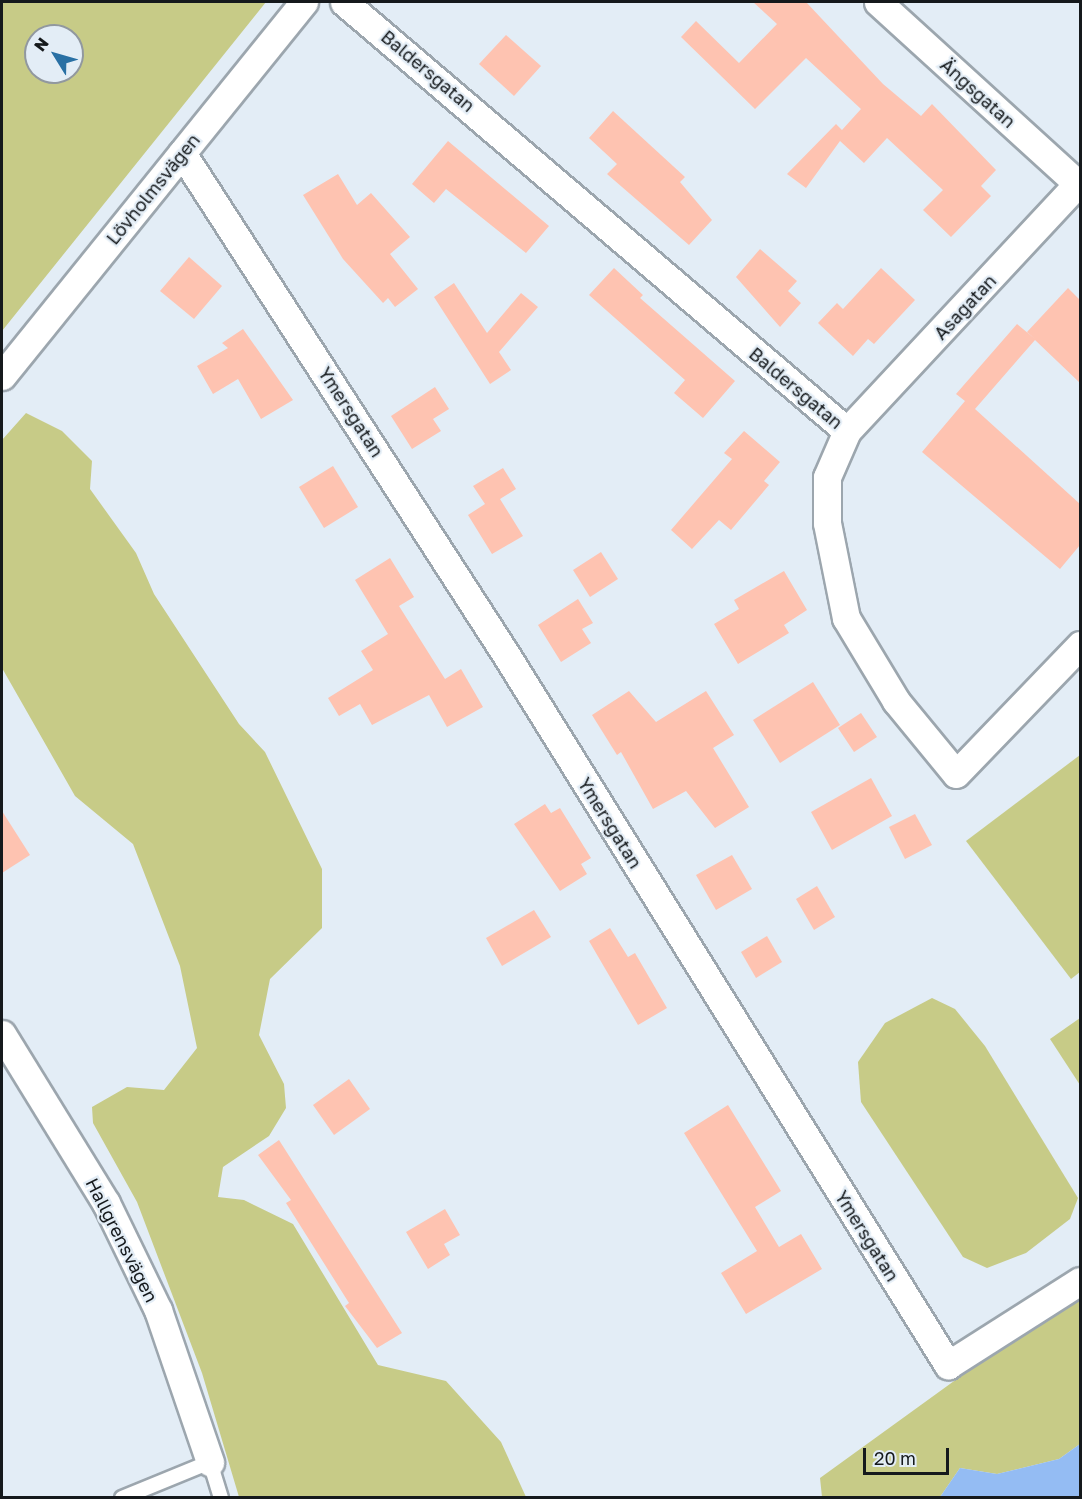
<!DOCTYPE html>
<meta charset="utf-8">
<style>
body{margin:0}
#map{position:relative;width:1082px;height:1499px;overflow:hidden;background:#e3edf6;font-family:"Golos Text",sans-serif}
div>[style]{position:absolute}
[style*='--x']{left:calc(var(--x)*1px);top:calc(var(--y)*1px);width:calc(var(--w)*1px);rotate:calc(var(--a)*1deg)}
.green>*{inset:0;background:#c7cb87}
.water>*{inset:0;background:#94bcf3}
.building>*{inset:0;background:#fec3b1}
.roads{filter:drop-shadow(2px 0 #9ca6ae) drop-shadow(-2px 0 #9ca6ae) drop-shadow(0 2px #9ca6ae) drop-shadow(0 -2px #9ca6ae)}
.service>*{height:14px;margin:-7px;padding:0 7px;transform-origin:7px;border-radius:7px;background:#fff}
.minor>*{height:27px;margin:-13.5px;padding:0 13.5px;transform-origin:13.5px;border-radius:13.5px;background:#fff}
span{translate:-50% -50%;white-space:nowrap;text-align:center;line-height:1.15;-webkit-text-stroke:4.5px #e3edf6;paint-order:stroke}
.street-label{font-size:18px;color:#15191c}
.frame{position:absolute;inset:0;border:3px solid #15191c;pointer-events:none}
.north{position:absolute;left:24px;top:24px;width:60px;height:60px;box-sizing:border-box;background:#e3edf6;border:2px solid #91989f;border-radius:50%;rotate:307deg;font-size:16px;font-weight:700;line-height:24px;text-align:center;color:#15191c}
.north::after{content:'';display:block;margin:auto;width:21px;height:27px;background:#2970a4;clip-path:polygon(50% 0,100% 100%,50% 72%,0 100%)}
.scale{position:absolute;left:863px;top:1448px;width:86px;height:27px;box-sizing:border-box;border:3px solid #15191c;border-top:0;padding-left:8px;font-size:18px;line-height:21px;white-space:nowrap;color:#15191c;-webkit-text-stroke:4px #e3edf6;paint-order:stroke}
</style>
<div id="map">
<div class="green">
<i style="clip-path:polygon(evenodd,2px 2px,266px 2px,2px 331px,2px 2px,36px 36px,72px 36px,72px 72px,36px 72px,36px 36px)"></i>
<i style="clip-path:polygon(26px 413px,62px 431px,92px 461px,90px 489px,136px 553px,154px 594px,239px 724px,265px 752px,322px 869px,322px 928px,270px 979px,259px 1035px,284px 1084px,286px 1108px,269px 1136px,223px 1167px,218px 1197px,244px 1200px,293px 1224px,378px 1365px,446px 1381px,501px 1442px,526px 1497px,239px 1497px,202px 1373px,137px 1202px,93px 1123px,92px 1107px,127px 1087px,164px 1090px,197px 1048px,180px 966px,133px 844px,75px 796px,2px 668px,2px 440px)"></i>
<i style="clip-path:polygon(1080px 755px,1080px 972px,1071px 979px,966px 841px)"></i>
<i style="clip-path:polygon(932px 998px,955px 1009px,985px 1046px,1078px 1198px,1070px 1219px,1026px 1253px,987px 1268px,963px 1257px,861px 1102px,858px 1062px,885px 1023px)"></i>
<i style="clip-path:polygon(1080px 1018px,1080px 1085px,1050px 1039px)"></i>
<i style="clip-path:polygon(1080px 1290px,1080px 1444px,1059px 1459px,997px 1474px,960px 1468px,940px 1497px,822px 1497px,820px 1478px)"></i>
</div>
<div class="water">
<i style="clip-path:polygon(1080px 1444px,1080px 1497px,940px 1497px,960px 1468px,997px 1474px,1059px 1459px)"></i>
</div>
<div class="building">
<i style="clip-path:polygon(753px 2px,806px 2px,883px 84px,921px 116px,932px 104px,996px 170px,981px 186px,991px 196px,951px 237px,923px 210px,943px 190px,887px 138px,864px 163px,840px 141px,806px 188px,787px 174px,836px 124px,842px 130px,861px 109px,806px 58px,755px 109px,681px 37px,696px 21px,739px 63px,777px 24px)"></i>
<i style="clip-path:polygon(506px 35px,541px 66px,514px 96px,479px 64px)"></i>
<i style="clip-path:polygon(613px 111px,685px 177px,680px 182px,712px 220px,689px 245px,607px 174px,617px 164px,589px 138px)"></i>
<i style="clip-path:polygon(448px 141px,549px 226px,526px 253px,446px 189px,434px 203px,412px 184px)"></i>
<i style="clip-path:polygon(338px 174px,357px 205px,371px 193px,410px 237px,390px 254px,418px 289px,395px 307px,388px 298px,383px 303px,343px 259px,303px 195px)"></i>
<i style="clip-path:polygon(760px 249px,797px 281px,788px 291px,801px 303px,780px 327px,736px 277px)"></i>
<i style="clip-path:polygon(189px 257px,222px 286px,194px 319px,160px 291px)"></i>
<i style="clip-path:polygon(614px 268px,643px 295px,640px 298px,735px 381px,703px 418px,674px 393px,685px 380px,589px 295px)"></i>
<i style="clip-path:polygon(881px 268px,915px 300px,874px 344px,868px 339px,853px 356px,818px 323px,837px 303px,843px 309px)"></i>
<i style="clip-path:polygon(454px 283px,487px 333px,521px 293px,538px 307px,499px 352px,511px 370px,490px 384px,434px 297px)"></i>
<i style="clip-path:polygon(1068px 288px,1080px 300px,1080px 383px,1035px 340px,975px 409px,1080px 504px,1080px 545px,1060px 569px,922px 452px,965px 401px,956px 394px,1017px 324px,1035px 339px,1027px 332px)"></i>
<i style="clip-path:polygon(243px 329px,293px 400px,261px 419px,238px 379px,213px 394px,197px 366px,228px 348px,222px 343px)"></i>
<i style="clip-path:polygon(435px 387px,449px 409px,433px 419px,441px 431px,412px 449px,391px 416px)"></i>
<i style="clip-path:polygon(744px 431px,780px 462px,764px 481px,769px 485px,731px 530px,719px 520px,692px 549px,671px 530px,732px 459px,724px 453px)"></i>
<i style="clip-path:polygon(333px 466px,358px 507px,324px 528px,299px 487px)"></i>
<i style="clip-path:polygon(503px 468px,516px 489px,500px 499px,523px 536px,492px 554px,468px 515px,485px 504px,473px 486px)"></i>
<i style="clip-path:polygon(601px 552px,618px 579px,590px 597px,573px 570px)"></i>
<i style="clip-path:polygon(390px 558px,414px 597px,399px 606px,445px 679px,461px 669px,483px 707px,447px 727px,429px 695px,372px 725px,360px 704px,339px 716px,328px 698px,373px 670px,361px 651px,388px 634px,355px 580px)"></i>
<i style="clip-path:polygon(784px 571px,807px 610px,784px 625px,789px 633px,738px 664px,714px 624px,739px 609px,734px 600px)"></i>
<i style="clip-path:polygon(578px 599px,593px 623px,582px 629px,591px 643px,561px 662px,538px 625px)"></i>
<i style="clip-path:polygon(813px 682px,840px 725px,780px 763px,753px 720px)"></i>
<i style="clip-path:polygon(629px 691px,656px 722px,706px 691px,734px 735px,713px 748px,749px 807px,715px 828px,686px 791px,653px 809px,621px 752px,617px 755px,592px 715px)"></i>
<i style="clip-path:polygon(861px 713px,877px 737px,854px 752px,838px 728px)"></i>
<i style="clip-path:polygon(871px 778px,892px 816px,832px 850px,811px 812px)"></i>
<i style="clip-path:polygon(545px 804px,551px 813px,560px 808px,591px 858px,581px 864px,587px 874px,560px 891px,514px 824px)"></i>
<i style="clip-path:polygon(2px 811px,30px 855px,2px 873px)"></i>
<i style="clip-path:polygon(915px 814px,932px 845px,905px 859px,889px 827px)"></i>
<i style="clip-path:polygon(732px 855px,752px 889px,716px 910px,696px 875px)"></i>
<i style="clip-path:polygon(817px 886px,835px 917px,814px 930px,796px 899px)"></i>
<i style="clip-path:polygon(534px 910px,551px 937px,502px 966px,486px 938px)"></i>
<i style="clip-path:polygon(610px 928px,628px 957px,635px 953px,667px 1008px,638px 1025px,589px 941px)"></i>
<i style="clip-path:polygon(767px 936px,782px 962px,756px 978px,741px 952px)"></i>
<i style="clip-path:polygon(349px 1079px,370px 1109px,334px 1135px,313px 1105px)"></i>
<i style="clip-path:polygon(728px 1105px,781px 1191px,755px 1207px,779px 1247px,801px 1234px,822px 1269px,746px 1314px,721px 1273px,757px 1251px,684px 1133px)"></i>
<i style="clip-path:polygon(279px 1140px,402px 1333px,377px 1348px,345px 1306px,349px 1303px,286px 1203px,291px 1200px,258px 1155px)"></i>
<i style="clip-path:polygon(445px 1209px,460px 1235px,444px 1244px,450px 1255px,428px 1269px,406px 1232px)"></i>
</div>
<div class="roads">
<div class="service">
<i style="--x:122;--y:1498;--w:95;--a:-22.2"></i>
<i style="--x:210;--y:1462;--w:38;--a:73"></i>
</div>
<div class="minor">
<i style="--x:344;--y:2;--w:661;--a:40.46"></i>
<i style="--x:847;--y:431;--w:50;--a:113.5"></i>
<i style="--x:827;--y:477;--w:46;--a:90"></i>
<i style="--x:827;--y:523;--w:97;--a:78.7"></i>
<i style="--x:846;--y:618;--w:97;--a:58.9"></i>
<i style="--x:896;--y:701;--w:94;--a:50.6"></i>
<i style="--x:956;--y:774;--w:179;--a:-46.1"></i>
<i style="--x:878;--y:2;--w:270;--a:42.3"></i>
<i style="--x:182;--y:153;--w:595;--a:57.14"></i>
<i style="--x:505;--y:653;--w:839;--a:58.11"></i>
<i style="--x:948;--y:1365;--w:156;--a:-32.5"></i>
<i style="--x:2;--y:376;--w:481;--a:-51.1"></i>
<i style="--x:847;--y:431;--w:342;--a:-47"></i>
<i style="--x:2;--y:1034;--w:198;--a:58.4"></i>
<i style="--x:106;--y:1203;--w:119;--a:64.1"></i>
<i style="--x:158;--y:1310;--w:161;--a:71.1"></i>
</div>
</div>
<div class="street-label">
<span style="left:428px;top:71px;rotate:40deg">Baldersgatan</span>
<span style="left:978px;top:93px;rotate:42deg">Ängsgatan</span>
<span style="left:153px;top:189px;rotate:-51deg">Lövholmsvägen</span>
<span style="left:965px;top:307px;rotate:-47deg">Asagatan</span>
<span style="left:796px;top:388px;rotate:40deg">Baldersgatan</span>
<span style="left:351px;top:412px;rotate:57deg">Ymersgatan</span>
<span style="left:610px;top:823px;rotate:58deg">Ymersgatan</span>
<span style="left:867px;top:1236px;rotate:58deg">Ymersgatan</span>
<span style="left:122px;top:1240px;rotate:63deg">Hallgrensvägen</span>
</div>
<div class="frame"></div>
<div class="north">N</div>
<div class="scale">20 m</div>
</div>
